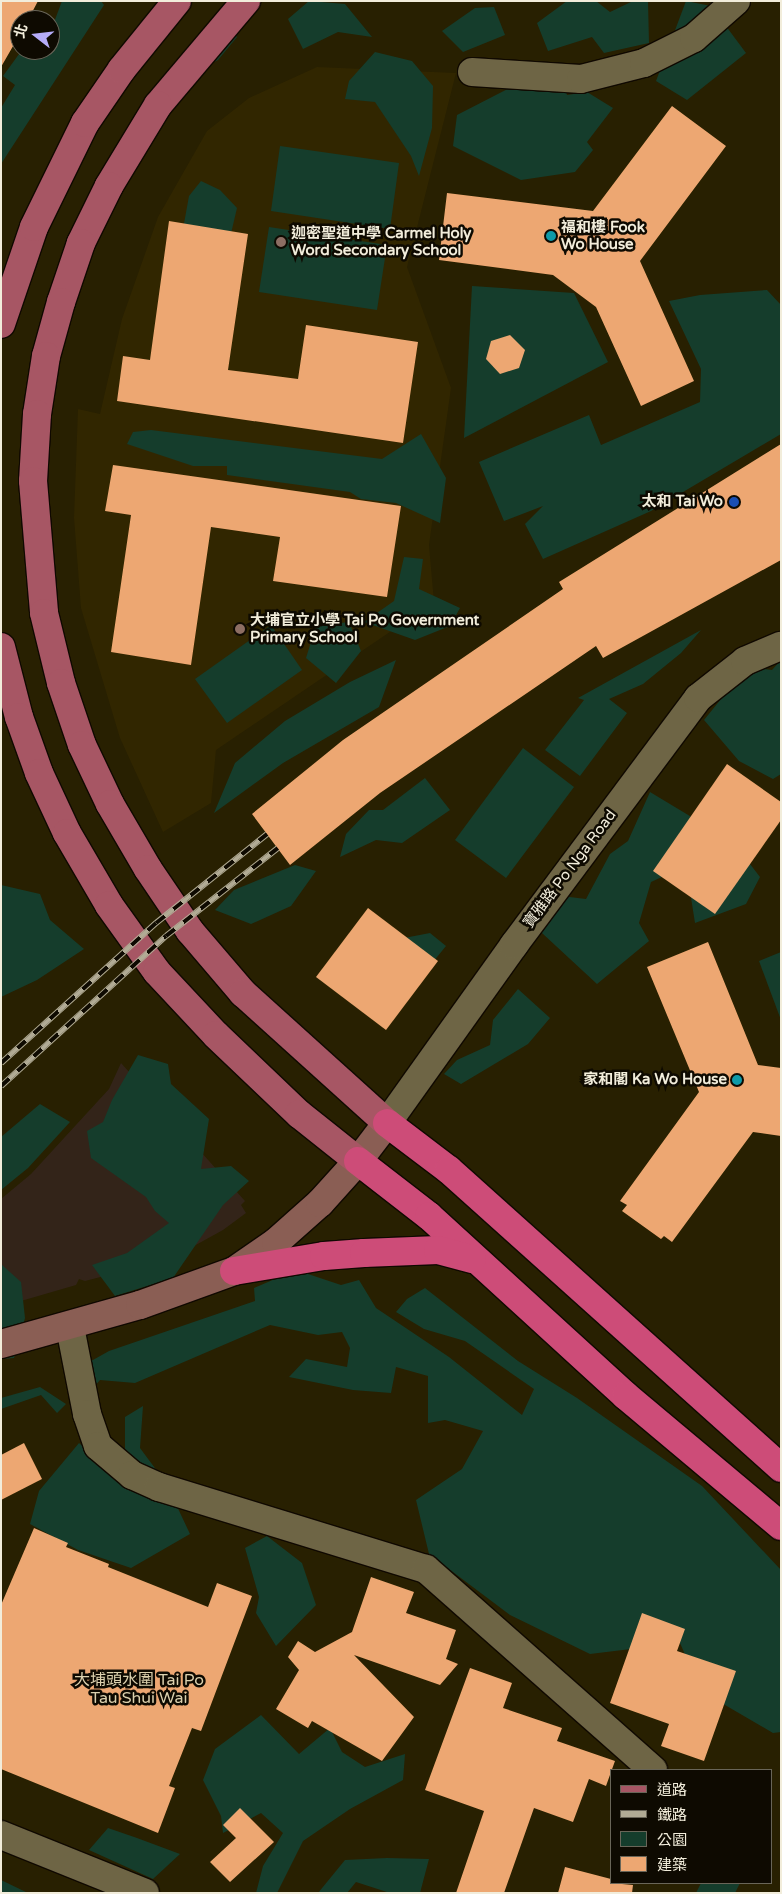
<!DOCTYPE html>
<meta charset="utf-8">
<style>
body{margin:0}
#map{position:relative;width:782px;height:1894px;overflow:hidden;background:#282001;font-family:"Varela Round","Noto Sans TC",sans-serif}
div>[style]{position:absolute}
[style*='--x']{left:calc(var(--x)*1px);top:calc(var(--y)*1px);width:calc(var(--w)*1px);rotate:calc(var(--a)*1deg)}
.industrial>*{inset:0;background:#332419}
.built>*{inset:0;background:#312600}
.green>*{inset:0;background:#153d2c}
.building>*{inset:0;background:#eda772}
.roads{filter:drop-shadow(1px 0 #100900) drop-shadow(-1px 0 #100900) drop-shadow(0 1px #100900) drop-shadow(0 -1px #100900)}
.minor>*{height:28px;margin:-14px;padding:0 14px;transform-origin:14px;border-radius:14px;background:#6e6545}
.tertiary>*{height:28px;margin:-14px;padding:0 14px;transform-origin:14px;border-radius:14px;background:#6e6545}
.secondary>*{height:28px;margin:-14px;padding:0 14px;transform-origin:14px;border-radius:14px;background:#8a5e54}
.primary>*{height:28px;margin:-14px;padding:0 14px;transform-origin:14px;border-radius:14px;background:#a75664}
.motorway>*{height:28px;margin:-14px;padding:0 14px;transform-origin:14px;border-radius:14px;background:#cd4c78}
.rail>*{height:5.5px;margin-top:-2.75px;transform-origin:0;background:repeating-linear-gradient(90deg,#0e0a01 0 11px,#b1ab95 0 22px);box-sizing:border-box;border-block:1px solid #b1ab95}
.dots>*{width:14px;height:14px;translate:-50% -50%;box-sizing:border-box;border:2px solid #0e0a01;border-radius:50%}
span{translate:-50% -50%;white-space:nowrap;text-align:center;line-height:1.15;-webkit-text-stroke:5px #0e0a01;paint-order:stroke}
.poi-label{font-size:15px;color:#f2eddb;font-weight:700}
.left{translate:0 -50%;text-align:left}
.right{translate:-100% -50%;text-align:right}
.street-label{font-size:15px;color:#f2eddb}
.neighbourhood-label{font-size:16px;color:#dcd1ae}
.frame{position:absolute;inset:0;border:2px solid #f2eddb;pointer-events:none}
.legend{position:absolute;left:610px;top:1769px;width:162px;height:115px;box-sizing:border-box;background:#0e0a01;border:1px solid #696558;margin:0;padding:6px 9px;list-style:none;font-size:15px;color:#f2eddb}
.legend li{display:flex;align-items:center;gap:10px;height:25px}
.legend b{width:25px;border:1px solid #696558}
.north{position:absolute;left:10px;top:10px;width:50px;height:50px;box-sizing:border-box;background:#0e0a01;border:1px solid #696558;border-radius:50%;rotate:286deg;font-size:14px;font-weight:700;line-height:20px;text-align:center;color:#f2eddb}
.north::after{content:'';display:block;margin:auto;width:18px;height:22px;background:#b5acf8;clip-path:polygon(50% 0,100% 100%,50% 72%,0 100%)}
</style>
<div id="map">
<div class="industrial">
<i style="clip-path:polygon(121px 1063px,245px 1201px,241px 1205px,246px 1213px,223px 1230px,194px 1246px,116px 1273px,85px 1281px,79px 1279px,76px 1285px,21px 1301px,1px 1280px,1px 1199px,31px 1174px,109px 1089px)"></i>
</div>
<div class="built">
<i style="clip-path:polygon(317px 67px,456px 73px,407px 267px,451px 388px,429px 545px,434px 602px,216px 750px,211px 803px,163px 832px,120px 738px,81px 608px,74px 518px,78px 409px,100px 414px,122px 319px,158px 217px,207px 131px,249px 98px)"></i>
</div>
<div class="green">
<i style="clip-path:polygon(62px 1px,101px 1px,104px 5px,1px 164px,1px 108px,15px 85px,3px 76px,22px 50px,50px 50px,50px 33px)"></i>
<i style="clip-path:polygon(309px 1px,345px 4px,372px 37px,338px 32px,303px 49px,288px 19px)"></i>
<i style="clip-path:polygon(567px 1px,596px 1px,610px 12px,633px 1px,648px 1px,649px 43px,604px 53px,592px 37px,548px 51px,537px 23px)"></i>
<i style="clip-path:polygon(686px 1px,711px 6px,746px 53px,687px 100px,656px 81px)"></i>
<i style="clip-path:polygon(494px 7px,505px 35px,463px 52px,442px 31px,475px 8px)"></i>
<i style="clip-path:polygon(231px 29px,237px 37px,218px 60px,203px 68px)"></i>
<i style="clip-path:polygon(375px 52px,412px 61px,433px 86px,432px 128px,419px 176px,411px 156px,375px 102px,345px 99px,349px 81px)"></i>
<i style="clip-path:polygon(560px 62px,567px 95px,587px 92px,613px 108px,587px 142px,593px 150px,575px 172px,521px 180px,453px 146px,457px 115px)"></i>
<i style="clip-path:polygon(280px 146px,399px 163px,390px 229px,271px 211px)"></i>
<i style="clip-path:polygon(201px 181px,220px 190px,237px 208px,229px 242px,183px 229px,189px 196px)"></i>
<i style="clip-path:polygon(269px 227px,387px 245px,377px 310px,259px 292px)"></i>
<i style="clip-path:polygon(472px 286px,574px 293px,608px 362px,464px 438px)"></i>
<i style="clip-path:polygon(767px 290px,781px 305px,781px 434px,651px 511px,543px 559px,525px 524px,543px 506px,504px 521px,479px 462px,589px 415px,601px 445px,700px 402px,701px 369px,669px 301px,700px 295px)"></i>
<i style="clip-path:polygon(151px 430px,382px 459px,421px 434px,446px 478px,440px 523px,396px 503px,361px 499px,350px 492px,227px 475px,227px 466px,193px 466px,127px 444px,133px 432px)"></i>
<i style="clip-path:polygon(404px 557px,423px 559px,419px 589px,460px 608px,450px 626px,415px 640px,364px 622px,394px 601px)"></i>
<i style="clip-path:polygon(349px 622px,361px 651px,336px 683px,306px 658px,316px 626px)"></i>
<i style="clip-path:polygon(271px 625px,302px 670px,227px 723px,195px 679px)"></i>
<i style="clip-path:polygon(701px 630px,681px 653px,643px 684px,609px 699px,627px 713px,580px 776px,545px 750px,584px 700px,578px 698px)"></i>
<i style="clip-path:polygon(396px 660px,379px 707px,283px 763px,214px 813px,235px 763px,285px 721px,350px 682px)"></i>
<i style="clip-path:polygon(781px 660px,781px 774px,773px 779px,739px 761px,704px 720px,747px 667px,772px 670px)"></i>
<i style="clip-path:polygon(523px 748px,574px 787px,506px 878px,455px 840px)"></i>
<i style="clip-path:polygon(425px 778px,450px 810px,402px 843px,376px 840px,340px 857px,346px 834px,369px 810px,383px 810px)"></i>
<i style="clip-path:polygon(650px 792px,733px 842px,760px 877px,746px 904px,695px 923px,686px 866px,651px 882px,639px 923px,649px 941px,597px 984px,529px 921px,545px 894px,586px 899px,610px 854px,628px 841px)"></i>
<i style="clip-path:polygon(295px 865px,316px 871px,291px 906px,251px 924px,215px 910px,234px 890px)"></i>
<i style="clip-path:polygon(1px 885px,40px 894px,50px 920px,84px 949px,37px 980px,1px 997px)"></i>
<i style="clip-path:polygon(430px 933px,446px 946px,433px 962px,404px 938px)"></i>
<i style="clip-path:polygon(781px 952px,781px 1020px,759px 961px)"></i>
<i style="clip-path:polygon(518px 989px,550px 1018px,528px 1044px,461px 1084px,444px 1074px,457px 1060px,490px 1045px,493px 1020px)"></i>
<i style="clip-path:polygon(138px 1055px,168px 1064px,171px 1084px,209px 1119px,201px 1169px,231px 1166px,249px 1181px,223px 1205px,173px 1278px,115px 1296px,92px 1265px,127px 1253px,169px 1223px,155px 1211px,146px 1197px,91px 1158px,87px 1131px,103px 1122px,112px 1100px)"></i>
<i style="clip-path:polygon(40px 1104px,70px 1122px,28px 1168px,1px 1190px,1px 1137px)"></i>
<i style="clip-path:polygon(1px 1264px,21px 1282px,25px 1318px,14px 1358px,1px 1359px)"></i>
<i style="clip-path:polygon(296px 1270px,341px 1285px,359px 1280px,376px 1308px,449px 1357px,522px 1415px,534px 1389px,465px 1341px,424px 1329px,396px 1312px,407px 1299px,425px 1288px,518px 1361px,577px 1398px,702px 1486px,781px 1570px,781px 1732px,773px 1733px,701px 1691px,680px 1643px,590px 1654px,510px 1615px,429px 1554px,416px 1500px,462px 1469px,483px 1431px,445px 1420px,428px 1423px,428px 1376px,396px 1367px,391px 1393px,353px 1390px,289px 1377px,306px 1359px,347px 1367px,350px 1348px,342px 1332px,318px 1335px,270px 1325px,135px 1383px,100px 1380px,89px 1393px,84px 1365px,109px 1351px,255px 1301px,254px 1288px)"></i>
<i style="clip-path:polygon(40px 1387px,66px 1404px,57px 1413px,41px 1395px,1px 1409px,1px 1398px)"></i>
<i style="clip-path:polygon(143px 1406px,140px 1448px,166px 1483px,190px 1534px,131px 1568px,78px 1550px,30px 1524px,39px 1491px,79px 1443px,107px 1468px,125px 1449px,125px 1417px)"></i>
<i style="clip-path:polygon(267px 1536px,302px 1563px,316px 1605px,276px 1646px,256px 1613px,259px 1597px,245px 1548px)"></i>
<i style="clip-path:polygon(261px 1715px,299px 1754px,330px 1728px,342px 1752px,365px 1767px,405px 1754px,403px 1780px,350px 1809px,303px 1841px,277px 1893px,256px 1893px,263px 1866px,283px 1833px,261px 1813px,223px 1833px,221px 1816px,203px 1780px,215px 1749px)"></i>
<i style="clip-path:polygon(108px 1828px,137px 1838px,180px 1854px,153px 1879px,89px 1850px)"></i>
<i style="clip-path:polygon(387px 1858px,429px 1859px,420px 1893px,390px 1893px,356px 1882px,347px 1893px,318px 1893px,345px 1860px)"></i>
<i style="clip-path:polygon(1px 1880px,28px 1893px,1px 1893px)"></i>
<i style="clip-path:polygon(701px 1883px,740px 1883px,735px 1893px,696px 1893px)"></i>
</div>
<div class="building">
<i style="clip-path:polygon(1px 1px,38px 1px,28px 20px,20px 20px,20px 34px,1px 67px)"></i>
<i style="clip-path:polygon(672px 106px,726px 146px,640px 261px,694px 381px,641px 406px,596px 307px,553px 275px,439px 260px,447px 193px,593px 211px)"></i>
<i style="clip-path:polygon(169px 221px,248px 234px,228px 370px,298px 379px,306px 325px,418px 342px,403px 443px,117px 401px,123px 356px,150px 360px)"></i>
<i style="clip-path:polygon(510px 335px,525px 350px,519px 368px,500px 374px,486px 359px,491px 341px)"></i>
<i style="clip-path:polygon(781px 444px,781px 560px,603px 658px,596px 646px,380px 793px,290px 865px,252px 814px,343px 740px,563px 589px,559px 582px)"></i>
<i style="clip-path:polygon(113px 465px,401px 506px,387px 597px,273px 581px,280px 537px,211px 527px,191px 665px,111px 652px,131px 515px,105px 511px)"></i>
<i style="clip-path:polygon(727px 764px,781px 802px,781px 820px,715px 914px,653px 871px)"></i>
<i style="clip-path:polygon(368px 908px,438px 961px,386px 1030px,316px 977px)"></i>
<i style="clip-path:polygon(708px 942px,758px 1065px,781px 1068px,781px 1136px,753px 1132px,672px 1242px,664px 1236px,661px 1239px,622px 1211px,627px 1205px,620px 1201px,699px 1092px,647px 967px)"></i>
<i style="clip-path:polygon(24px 1443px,42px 1479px,1px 1500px,1px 1455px)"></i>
<i style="clip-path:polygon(34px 1528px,68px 1543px,66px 1547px,109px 1564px,108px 1567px,208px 1607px,217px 1583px,252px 1596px,201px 1731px,192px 1728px,169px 1786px,175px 1788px,158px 1833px,1px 1769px,1px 1605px)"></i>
<i style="clip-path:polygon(371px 1577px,414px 1592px,406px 1613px,456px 1630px,446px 1659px,458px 1664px,440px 1685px,354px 1655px,414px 1717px,382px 1761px,312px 1721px,308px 1728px,276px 1709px,299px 1670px,288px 1657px,298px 1641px,315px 1652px,352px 1632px)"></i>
<i style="clip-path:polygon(642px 1613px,685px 1629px,677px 1651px,736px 1671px,704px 1761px,661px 1746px,669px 1724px,610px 1703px)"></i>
<i style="clip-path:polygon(470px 1668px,512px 1683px,503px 1708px,562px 1728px,557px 1741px,615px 1761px,606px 1786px,589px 1779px,573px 1822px,534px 1808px,504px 1893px,456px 1893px,484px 1811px,425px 1790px)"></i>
<i style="clip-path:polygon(240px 1808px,274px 1842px,230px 1882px,210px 1862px,236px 1838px,223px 1825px)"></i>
<i style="clip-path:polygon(565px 1867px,611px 1879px,611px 1883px,633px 1885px,632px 1893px,558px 1893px)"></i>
</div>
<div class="roads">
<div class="minor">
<i style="--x:472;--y:72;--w:109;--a:3.7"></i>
<i style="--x:581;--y:79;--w:65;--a:-14.3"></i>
<i style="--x:644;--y:63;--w:56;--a:-26.6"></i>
<i style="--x:694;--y:38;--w:56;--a:-41.4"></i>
<i style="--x:70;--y:1327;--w:89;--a:78.9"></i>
<i style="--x:87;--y:1414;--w:34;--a:71"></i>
<i style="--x:98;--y:1446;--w:45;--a:40.5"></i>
<i style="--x:132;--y:1475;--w:30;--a:24"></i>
<i style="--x:159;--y:1487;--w:279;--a:17.1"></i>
<i style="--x:426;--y:1569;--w:303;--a:41.5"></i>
<i style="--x:1;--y:1835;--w:155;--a:21.9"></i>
</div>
<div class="tertiary">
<i style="--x:387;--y:1123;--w:219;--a:-54.5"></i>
<i style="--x:514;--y:945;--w:308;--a:-53.3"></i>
<i style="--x:698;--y:698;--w:60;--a:-38.2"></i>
<i style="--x:745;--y:661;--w:39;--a:-23"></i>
</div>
<div class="secondary">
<i style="--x:1;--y:1344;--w:144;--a:-15.7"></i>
<i style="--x:140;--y:1305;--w:100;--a:-19.9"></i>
<i style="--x:234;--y:1271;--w:51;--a:-34.6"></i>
<i style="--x:276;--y:1242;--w:59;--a:-41.6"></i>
<i style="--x:320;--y:1203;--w:57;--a:-47.9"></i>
<i style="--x:358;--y:1161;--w:48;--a:-52.7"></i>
</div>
<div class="primary">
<i style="--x:246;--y:1;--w:136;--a:130.2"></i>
<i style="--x:158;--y:105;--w:95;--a:121.2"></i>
<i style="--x:109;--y:186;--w:64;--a:116.2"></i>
<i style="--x:81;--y:243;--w:62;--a:108.7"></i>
<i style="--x:61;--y:302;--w:56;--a:105.5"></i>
<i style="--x:46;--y:356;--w:59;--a:98.8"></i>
<i style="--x:37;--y:414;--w:67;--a:93.4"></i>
<i style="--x:33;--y:481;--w:132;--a:85.2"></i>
<i style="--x:44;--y:613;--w:72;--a:76.3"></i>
<i style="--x:61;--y:683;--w:65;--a:71.3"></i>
<i style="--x:82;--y:745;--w:65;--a:64.6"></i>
<i style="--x:110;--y:804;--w:75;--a:59.7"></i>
<i style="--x:148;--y:869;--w:75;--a:55.9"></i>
<i style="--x:190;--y:931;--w:82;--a:49.5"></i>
<i style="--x:243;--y:993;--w:194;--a:42.1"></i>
<i style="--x:1;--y:324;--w:102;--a:-71.2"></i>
<i style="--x:34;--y:227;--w:116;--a:-63.9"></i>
<i style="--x:85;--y:123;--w:65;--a:-55.6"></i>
<i style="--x:122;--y:69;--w:87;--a:-51"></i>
<i style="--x:1;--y:647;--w:72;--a:75.6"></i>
<i style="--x:19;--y:717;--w:59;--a:70.3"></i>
<i style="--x:39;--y:773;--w:66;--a:65"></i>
<i style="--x:67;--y:833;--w:83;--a:59.7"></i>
<i style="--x:109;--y:905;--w:82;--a:54.4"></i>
<i style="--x:157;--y:972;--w:86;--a:46.9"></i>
<i style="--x:216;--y:1035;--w:115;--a:43.6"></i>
<i style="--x:299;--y:1114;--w:75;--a:38.5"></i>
</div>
<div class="motorway">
<i style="--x:387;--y:1123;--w:78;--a:37.2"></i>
<i style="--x:449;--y:1170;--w:446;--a:41.9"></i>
<i style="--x:358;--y:1161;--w:90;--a:37.8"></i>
<i style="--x:429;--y:1216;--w:267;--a:42.4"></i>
<i style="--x:626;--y:1396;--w:202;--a:40"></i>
<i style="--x:234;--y:1271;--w:91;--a:-9.5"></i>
<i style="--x:324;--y:1256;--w:40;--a:-4.3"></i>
<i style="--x:364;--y:1253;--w:74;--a:-2.3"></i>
<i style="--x:438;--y:1250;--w:35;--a:15"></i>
</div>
</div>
<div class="rail">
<i style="--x:1;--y:1063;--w:209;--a:-42.1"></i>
<i style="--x:156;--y:923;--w:142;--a:-38.7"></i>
<i style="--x:1;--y:1086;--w:223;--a:-42.3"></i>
<i style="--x:166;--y:936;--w:142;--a:-38.2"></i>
</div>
<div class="dots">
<i style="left:551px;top:236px;background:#0f9aa8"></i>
<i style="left:281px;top:242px;background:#8d6e63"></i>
<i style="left:734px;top:502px;background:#1a4fb4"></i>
<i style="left:240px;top:629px;background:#8d6e63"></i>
<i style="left:737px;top:1080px;background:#0f9aa8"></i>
</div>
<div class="poi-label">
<span class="left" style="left:561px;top:236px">福和樓 Fook<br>Wo House</span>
<span class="left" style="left:291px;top:242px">迦密聖道中學 Carmel Holy<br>Word Secondary School</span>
<span class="right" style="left:723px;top:502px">太和 Tai Wo</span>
<span class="left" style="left:250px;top:629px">大埔官立小學 Tai Po Government<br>Primary School</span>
<span class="right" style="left:727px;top:1080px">家和閣 Ka Wo House</span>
</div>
<div class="street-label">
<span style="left:570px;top:869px;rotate:-53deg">寶雅路 Po Nga Road</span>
</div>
<div class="neighbourhood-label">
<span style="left:139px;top:1689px">大埔頭水圍 Tai Po<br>Tau Shui Wai</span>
</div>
<div class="frame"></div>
<ul class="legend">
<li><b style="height:6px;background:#a75664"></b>道路</li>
<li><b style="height:6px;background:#b1ab95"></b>鐵路</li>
<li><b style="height:14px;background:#153d2c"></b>公園</li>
<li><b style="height:14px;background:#eda772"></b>建築</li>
</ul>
<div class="north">北</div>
</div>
